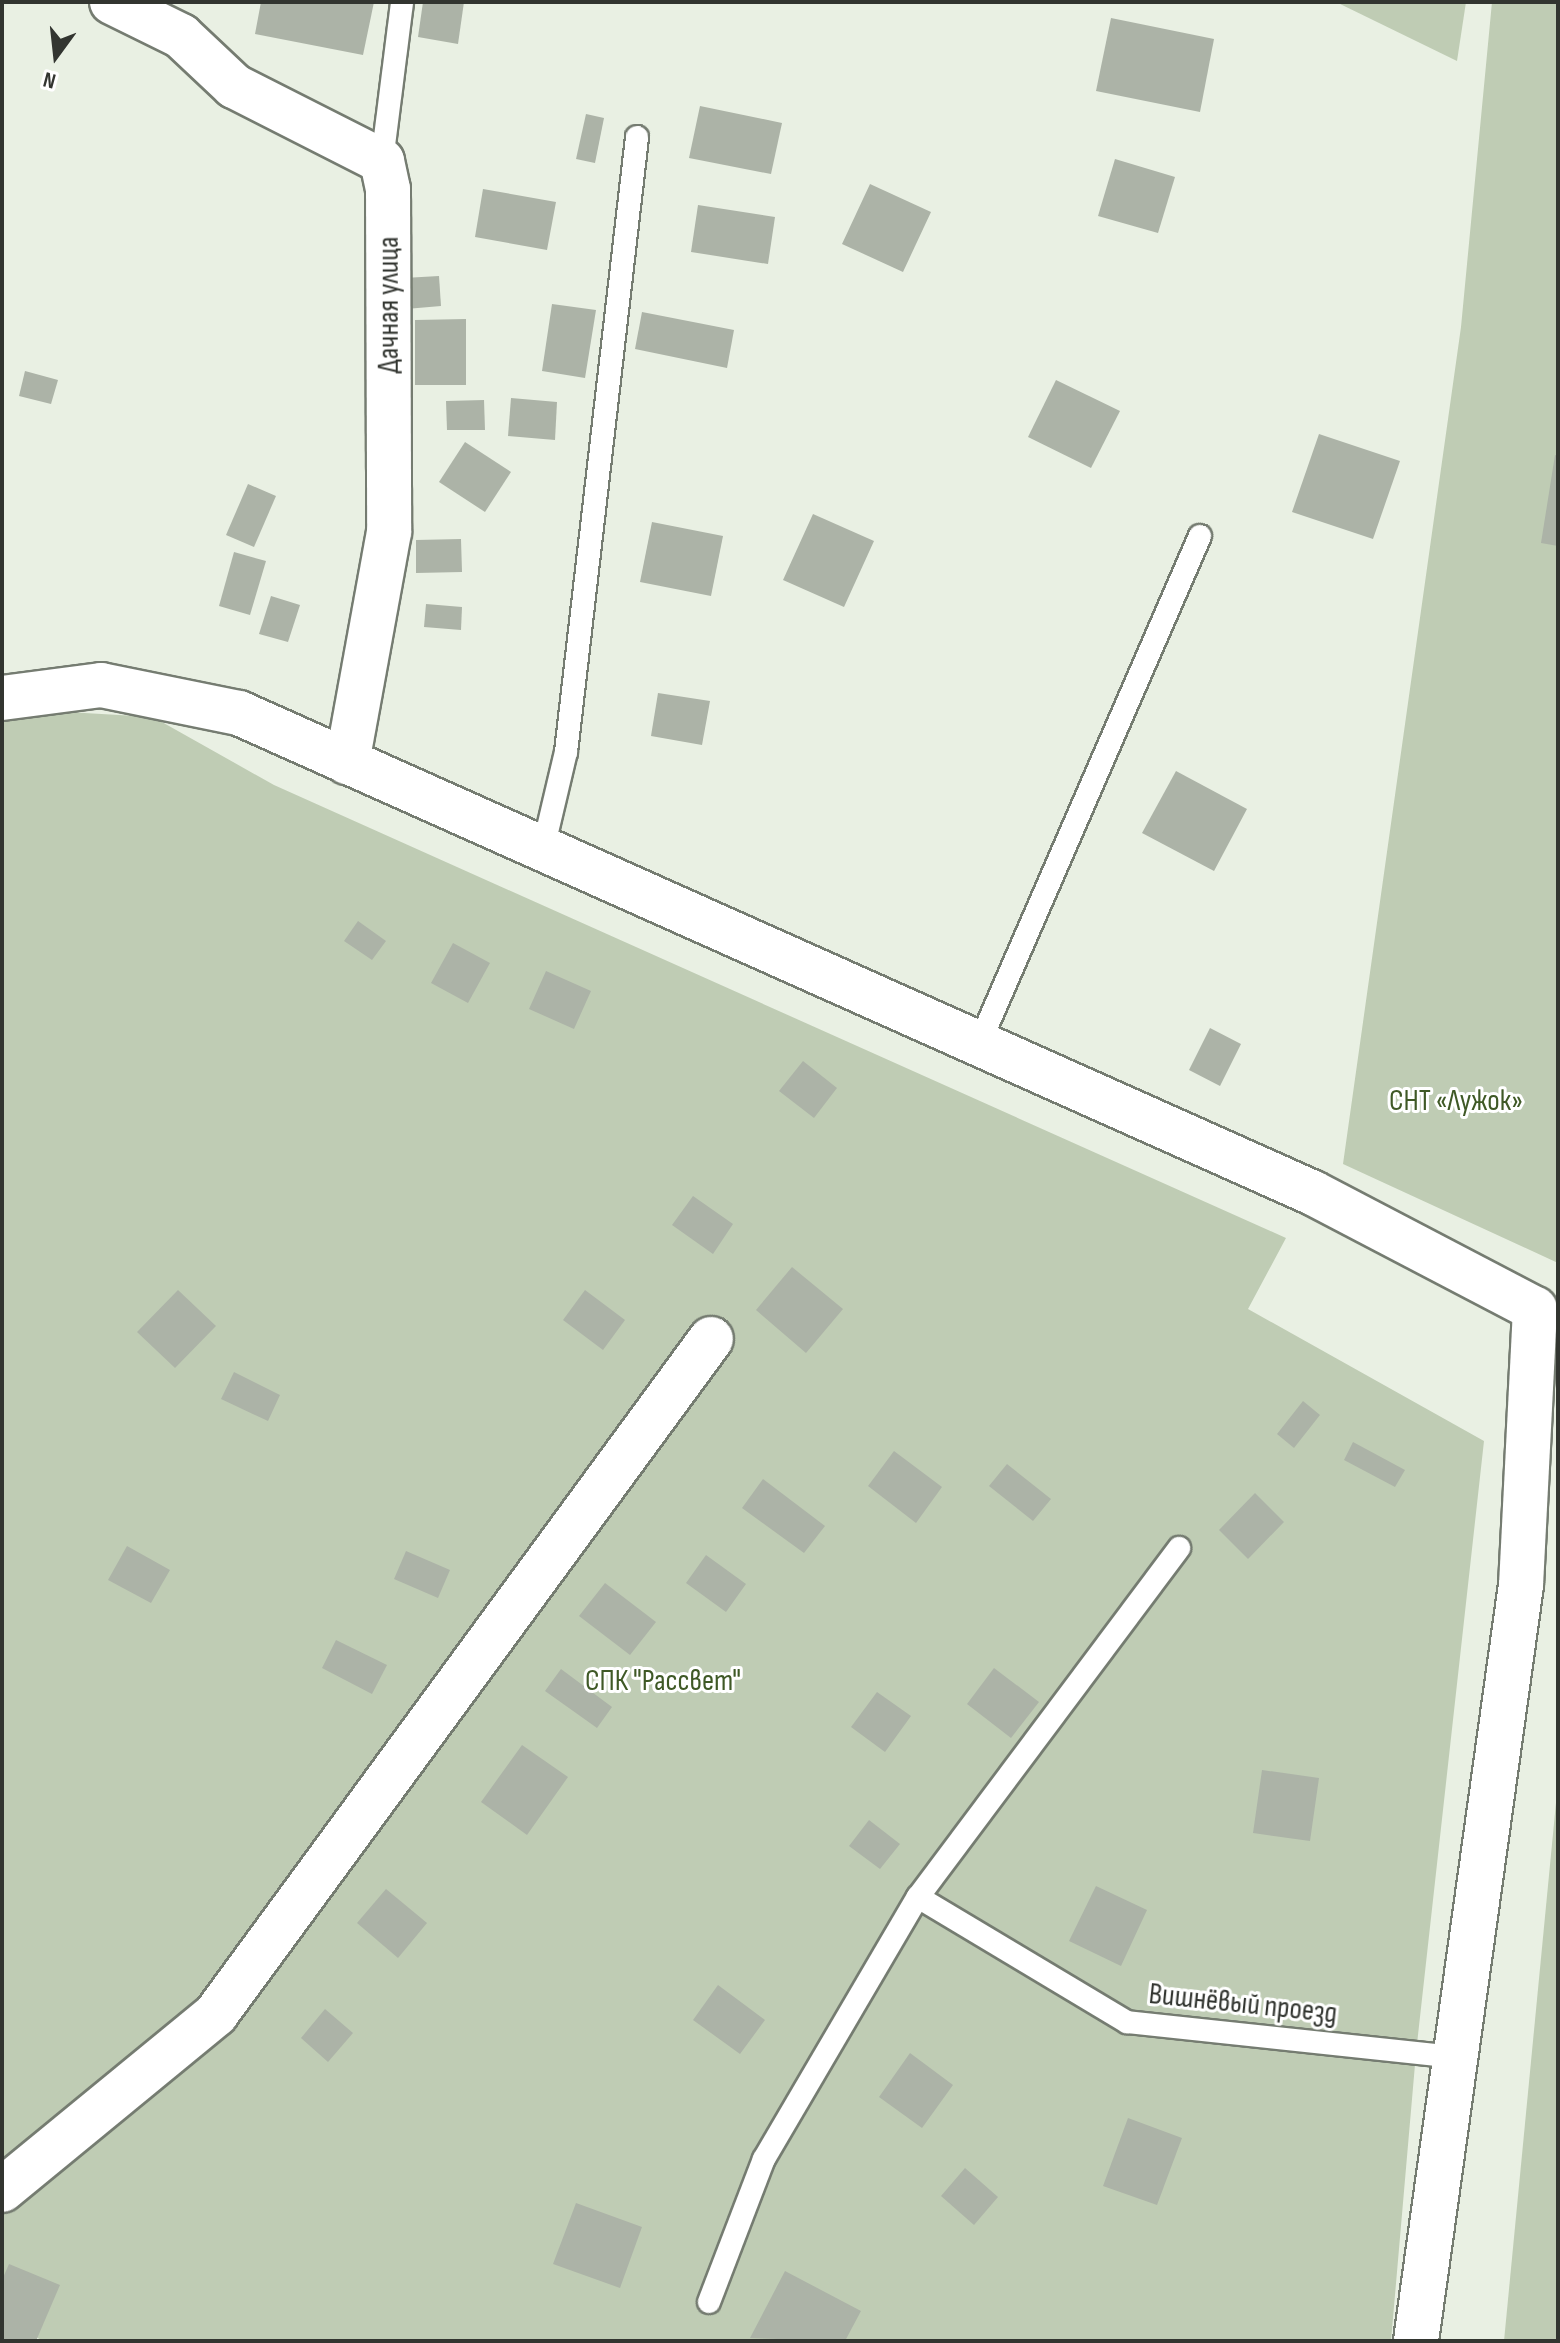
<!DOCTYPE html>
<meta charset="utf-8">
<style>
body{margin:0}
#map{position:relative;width:1560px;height:2343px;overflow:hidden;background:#e9f0e3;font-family:"Sofia Sans Condensed",sans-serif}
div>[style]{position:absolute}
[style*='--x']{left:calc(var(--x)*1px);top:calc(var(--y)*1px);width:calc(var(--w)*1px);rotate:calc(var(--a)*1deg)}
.green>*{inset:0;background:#bfccb4}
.building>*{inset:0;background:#acb3a7}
.roads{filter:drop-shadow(2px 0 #757c71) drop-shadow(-2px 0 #757c71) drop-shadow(0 2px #757c71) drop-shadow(0 -2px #757c71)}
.service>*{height:22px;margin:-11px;padding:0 11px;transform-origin:11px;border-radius:11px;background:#fff}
.minor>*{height:44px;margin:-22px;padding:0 22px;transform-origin:22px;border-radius:22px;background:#fff}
.tertiary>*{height:44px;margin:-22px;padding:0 22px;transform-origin:22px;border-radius:22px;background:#fff}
span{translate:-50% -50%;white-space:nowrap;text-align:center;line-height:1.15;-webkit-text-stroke:6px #fff;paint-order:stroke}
.street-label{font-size:30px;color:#323530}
.park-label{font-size:30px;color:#3f5926}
.frame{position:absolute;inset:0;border:4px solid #323530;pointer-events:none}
.north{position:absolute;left:16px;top:16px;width:80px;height:80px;-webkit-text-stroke:6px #fff;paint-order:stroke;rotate:195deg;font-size:22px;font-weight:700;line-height:32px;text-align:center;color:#323530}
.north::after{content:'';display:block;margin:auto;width:28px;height:36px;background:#323530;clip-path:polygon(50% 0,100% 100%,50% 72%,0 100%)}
</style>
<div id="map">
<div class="green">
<i style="clip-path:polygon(1336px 2px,1466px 2px,1457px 61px)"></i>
<i style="clip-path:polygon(1492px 2px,1558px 2px,1558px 1263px,1343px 1164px,1461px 327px)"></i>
<i style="clip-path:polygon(16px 709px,153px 717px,274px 785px,1286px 1238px,1248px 1309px,1484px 1441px,1416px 2053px,1391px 2341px,44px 2341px,2px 2321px,2px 718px)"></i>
<i style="clip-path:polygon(1558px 1782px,1558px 2341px,1504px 2341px)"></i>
</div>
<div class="building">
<i style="clip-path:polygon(261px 2px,374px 2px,363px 55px,255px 34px)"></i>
<i style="clip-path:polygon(423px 2px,464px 2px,458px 44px,418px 37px)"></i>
<i style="clip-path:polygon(1111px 18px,1214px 39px,1200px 112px,1096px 91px)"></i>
<i style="clip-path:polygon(700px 106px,782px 123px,771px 174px,689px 158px)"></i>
<i style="clip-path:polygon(586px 114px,604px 118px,595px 163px,576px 159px)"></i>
<i style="clip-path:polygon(1115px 159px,1175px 177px,1158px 233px,1098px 216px)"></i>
<i style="clip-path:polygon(870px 184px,931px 212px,903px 272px,842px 244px)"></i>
<i style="clip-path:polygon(483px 189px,556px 202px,547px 250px,475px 237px)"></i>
<i style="clip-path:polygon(698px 205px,775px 217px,768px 264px,691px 252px)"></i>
<i style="clip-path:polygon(439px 276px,441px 306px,406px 309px,404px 278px)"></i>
<i style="clip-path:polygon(552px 304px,596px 310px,585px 378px,542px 371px)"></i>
<i style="clip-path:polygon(642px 312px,734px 330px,727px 368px,635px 349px)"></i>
<i style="clip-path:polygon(466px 319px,466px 385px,415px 385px,415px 320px)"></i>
<i style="clip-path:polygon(25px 371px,58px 380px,51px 404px,19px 396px)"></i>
<i style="clip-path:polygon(1056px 380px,1120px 411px,1091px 468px,1028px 437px)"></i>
<i style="clip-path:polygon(511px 398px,557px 402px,555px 440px,508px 436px)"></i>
<i style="clip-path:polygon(484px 400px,485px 430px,447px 430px,446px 401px)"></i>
<i style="clip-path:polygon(1319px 434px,1400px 461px,1373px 539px,1292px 512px)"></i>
<i style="clip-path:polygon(465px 442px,511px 472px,485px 512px,439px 482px)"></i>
<i style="clip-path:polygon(1555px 455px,1558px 456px,1558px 546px,1541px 543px)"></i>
<i style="clip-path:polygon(248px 484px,276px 496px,254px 547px,226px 535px)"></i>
<i style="clip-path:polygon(813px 514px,874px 541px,844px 607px,783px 580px)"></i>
<i style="clip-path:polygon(652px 522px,723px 536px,711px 596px,640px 582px)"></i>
<i style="clip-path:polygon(461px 539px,462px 572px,416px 573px,416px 540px)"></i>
<i style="clip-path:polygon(234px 552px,266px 561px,250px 615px,219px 606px)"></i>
<i style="clip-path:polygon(271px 596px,300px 605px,288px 642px,259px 634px)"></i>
<i style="clip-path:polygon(426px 604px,462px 607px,461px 630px,424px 627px)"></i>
<i style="clip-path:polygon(658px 693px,710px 701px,702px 745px,651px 736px)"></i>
<i style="clip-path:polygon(1176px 771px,1247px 809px,1214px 871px,1142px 833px)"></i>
<i style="clip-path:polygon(358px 921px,386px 941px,372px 960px,344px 941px)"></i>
<i style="clip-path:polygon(453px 943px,490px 963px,468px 1003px,431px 983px)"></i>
<i style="clip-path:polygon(546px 971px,591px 991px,574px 1029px,529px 1009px)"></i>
<i style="clip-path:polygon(1210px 1028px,1241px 1044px,1220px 1086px,1189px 1070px)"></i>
<i style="clip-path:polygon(803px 1061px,837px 1088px,814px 1118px,779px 1091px)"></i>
<i style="clip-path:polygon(693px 1196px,733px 1224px,713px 1254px,672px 1225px)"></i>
<i style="clip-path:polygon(792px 1267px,843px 1309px,806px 1353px,756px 1310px)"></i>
<i style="clip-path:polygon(178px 1290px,216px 1326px,175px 1368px,137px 1332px)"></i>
<i style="clip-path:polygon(585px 1290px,625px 1320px,603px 1350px,563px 1320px)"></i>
<i style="clip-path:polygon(234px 1372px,280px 1395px,268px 1421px,221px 1399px)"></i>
<i style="clip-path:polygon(1303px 1401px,1320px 1415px,1294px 1448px,1277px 1434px)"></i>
<i style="clip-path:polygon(1353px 1442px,1405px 1470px,1395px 1487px,1344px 1460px)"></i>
<i style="clip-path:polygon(894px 1451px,942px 1487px,916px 1523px,868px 1486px)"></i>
<i style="clip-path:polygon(1007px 1464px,1051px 1499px,1033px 1521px,989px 1486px)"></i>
<i style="clip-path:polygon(763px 1479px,825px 1526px,804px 1553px,742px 1508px)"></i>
<i style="clip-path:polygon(1255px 1493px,1284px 1522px,1248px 1559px,1219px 1530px)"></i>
<i style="clip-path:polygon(127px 1546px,170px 1570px,151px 1603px,108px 1580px)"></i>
<i style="clip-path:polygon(406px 1551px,450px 1570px,438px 1598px,394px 1579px)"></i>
<i style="clip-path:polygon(706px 1555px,746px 1584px,726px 1612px,686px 1583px)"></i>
<i style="clip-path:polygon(605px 1583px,656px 1622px,630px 1655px,579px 1616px)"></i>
<i style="clip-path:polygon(336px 1640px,387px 1665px,372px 1694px,322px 1668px)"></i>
<i style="clip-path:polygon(994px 1668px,1039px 1702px,1011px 1738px,967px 1704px)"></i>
<i style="clip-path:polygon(561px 1669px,612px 1707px,597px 1728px,545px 1691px)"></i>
<i style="clip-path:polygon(877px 1692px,911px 1716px,885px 1752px,851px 1727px)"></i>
<i style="clip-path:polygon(522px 1745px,568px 1777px,527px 1835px,481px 1802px)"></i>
<i style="clip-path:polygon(1262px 1770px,1319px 1778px,1310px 1841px,1253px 1833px)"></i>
<i style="clip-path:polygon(869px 1820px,900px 1844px,880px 1869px,849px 1846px)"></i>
<i style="clip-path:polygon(1096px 1886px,1147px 1910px,1121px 1966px,1069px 1941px)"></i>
<i style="clip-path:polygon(386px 1889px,427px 1923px,398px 1958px,357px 1923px)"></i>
<i style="clip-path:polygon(718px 1985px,765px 2020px,740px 2054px,693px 2020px)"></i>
<i style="clip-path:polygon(325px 2009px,353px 2033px,328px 2062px,301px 2038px)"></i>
<i style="clip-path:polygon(910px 2053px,953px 2085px,922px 2128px,879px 2097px)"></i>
<i style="clip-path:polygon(1128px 2118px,1182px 2138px,1157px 2205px,1103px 2186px)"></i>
<i style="clip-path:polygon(965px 2168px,998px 2197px,974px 2225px,941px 2196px)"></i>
<i style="clip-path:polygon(576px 2203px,642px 2227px,620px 2288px,553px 2264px)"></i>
<i style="clip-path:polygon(9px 2264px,60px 2285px,36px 2341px,2px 2341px,2px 2280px)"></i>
<i style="clip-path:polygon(785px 2271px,861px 2311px,845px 2341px,750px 2338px)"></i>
</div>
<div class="roads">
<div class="service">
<i style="--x:382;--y:161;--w:160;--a:-82.8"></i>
<i style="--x:543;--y:849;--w:100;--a:-76.7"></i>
<i style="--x:566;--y:752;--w:619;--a:-83.41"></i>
<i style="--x:979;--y:1044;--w:554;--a:-66.49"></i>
<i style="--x:918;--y:1897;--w:244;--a:30.9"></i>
<i style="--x:1127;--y:2022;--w:327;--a:6.1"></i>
<i style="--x:709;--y:2302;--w:153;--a:-69"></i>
<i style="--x:764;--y:2159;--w:304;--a:-59.6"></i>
<i style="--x:918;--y:1897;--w:436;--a:-53.2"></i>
</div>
<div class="minor">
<i style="--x:112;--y:2;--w:77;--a:26.2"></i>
<i style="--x:181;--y:36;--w:73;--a:43.3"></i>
<i style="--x:234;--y:86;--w:166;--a:26.9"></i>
<i style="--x:382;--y:161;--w:29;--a:78"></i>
<i style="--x:388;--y:189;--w:343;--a:89.8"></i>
<i style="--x:389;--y:532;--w:234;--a:100.3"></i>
<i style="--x:2;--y:2190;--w:277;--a:-39.4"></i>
<i style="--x:216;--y:2014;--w:837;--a:-53.75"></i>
</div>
<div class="tertiary">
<i style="--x:2;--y:698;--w:100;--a:-7.5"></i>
<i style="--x:101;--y:685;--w:141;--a:11.5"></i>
<i style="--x:239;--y:713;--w:1176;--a:24.08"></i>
<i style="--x:1313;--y:1193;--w:250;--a:27.6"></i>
<i style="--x:1535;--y:1309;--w:276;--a:92.9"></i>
<i style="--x:1521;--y:1585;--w:763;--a:97.91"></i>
</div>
</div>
<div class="street-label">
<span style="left:389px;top:305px;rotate:-90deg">Дачная улица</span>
<span style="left:1243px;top:2004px;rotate:6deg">Вишнёвый проезд</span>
</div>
<div class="park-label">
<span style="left:1456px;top:1101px">СНТ «Лужок»</span>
<span style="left:663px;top:1681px">СПК "Рассвет"</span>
</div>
<div class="frame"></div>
<div class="north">N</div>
</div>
